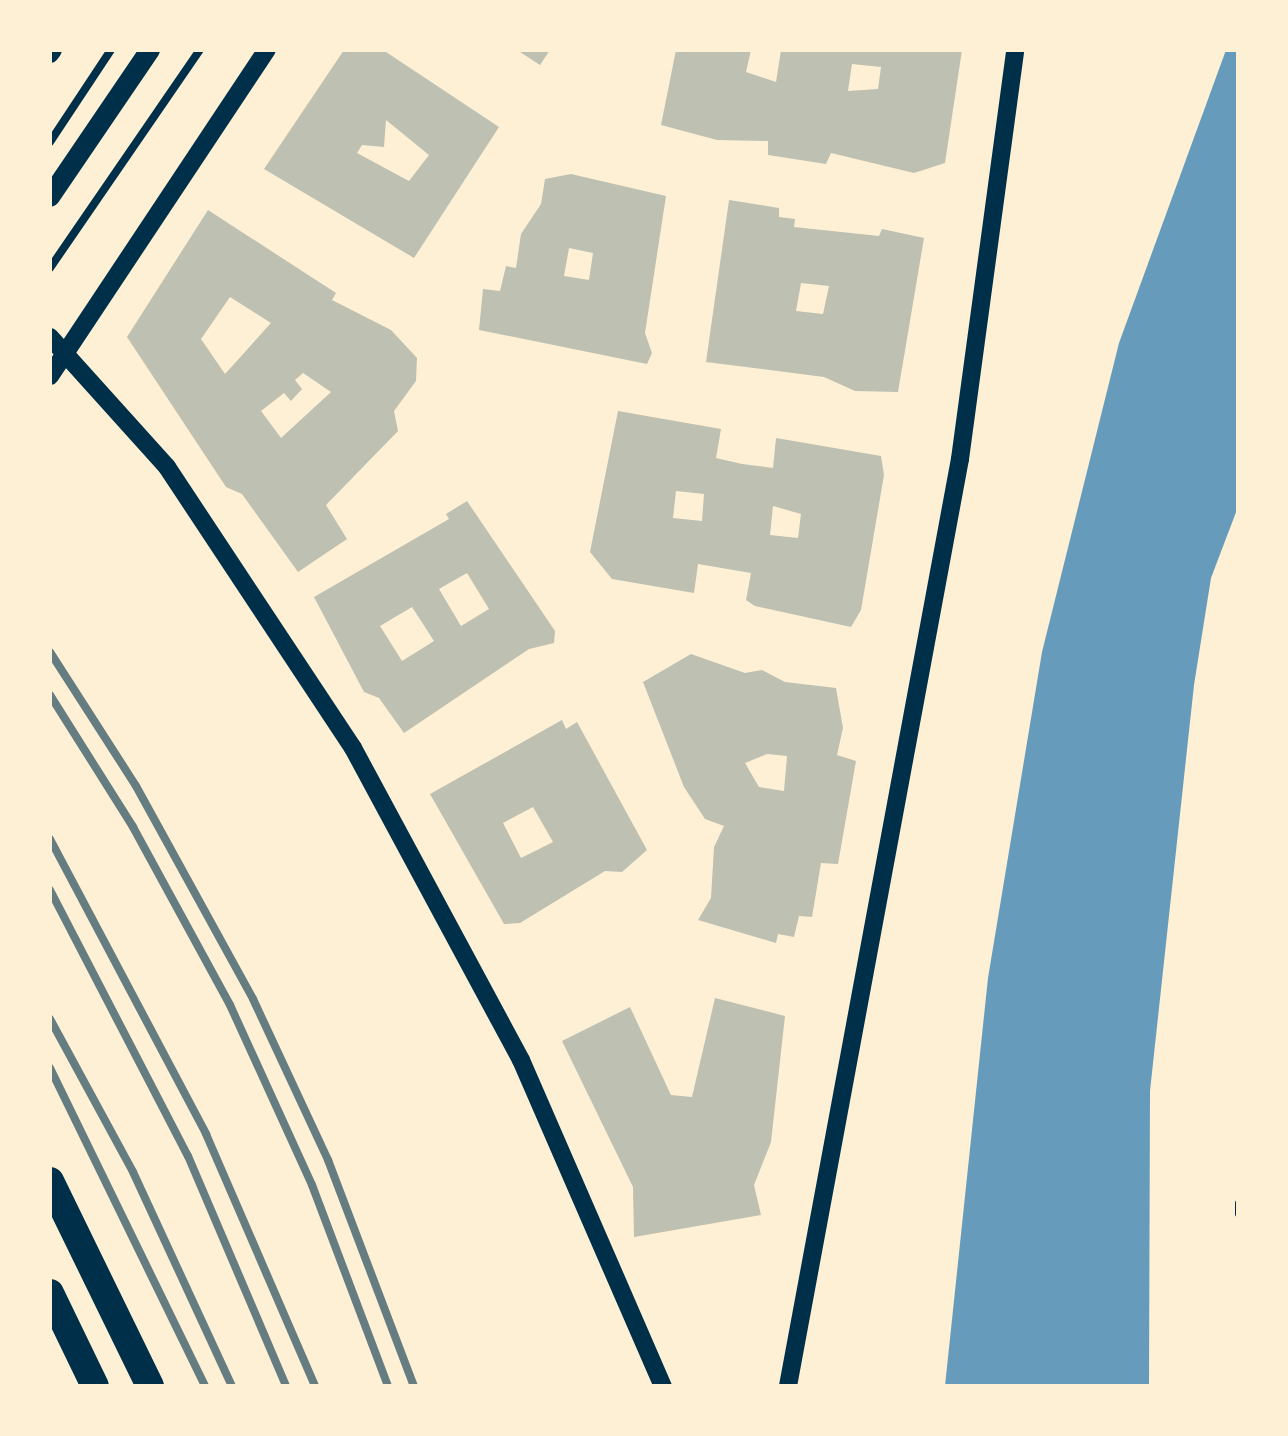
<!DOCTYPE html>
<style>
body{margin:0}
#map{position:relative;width:1288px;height:1436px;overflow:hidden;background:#fdf0d5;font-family:Manrope,sans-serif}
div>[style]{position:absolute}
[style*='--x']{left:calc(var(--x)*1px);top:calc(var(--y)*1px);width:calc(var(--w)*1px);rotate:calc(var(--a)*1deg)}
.water>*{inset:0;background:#669bbc}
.building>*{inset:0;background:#bec0b2}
.path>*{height:6px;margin:-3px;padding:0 3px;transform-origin:3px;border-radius:3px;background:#003049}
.service>*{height:8px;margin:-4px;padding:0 4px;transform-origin:4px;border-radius:4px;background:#003049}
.tertiary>*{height:18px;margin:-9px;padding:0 9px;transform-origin:9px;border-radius:9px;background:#003049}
.secondary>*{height:20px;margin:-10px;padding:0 10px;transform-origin:10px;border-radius:10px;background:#003049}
.trunk>*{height:28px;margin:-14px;padding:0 14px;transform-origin:14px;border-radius:14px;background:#003049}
.rail>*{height:8px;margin:-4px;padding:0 4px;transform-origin:4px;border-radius:4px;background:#657d81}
span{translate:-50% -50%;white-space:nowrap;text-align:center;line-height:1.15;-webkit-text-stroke:10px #fdf0d5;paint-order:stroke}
.frame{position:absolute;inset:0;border:52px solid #fdf0d5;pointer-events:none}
</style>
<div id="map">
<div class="water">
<i style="clip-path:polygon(1226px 50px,1238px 50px,1238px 507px,1211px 578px,1194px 685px,1150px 1091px,1149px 1386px,945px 1386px,988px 978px,1042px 652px,1119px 343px)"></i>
</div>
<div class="building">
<i style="clip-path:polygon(evenodd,344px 50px,383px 50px,499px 127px,414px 258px,264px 169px,344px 50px,386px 120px,429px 155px,409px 181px,357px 153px,362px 145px,384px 147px,386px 120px)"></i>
<i style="clip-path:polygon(517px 50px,550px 50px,540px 65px)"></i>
<i style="clip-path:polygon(evenodd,676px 50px,751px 50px,746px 72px,776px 82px,781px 50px,962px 50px,945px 163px,914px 173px,831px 153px,826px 164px,768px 155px,768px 141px,717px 140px,661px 125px,676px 50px,852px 64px,881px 67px,878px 89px,848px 91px,852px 64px)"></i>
<i style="clip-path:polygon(evenodd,571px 174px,666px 196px,645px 333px,652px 353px,647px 364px,479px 330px,483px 289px,500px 291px,506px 266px,516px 268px,521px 234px,541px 204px,545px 179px,571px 174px,569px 248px,593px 253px,589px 280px,564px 276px,569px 248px)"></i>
<i style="clip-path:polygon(evenodd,729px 200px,779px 208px,779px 217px,795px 219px,794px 227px,879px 236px,882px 229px,924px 238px,898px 392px,855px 391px,824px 377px,706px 362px,729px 200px,801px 283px,829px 286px,823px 314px,796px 311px,801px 283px)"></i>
<i style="clip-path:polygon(evenodd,208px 210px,336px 293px,332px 300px,391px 330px,417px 358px,416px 381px,394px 411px,398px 431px,326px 505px,347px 539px,298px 572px,242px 494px,226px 487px,127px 337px,208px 210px,230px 297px,271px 323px,225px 374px,201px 339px,230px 297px,208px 210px,303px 373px,331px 392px,281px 438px,261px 411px,284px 393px,291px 401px,302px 389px,295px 380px,303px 373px)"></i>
<i style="clip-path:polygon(evenodd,618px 411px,721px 429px,716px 458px,742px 464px,773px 468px,776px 438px,881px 456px,884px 475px,861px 610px,851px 627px,755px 606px,746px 600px,751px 573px,698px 564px,694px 593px,612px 579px,590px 552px,618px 411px,676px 491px,704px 494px,702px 521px,673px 518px,676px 491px,618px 411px,773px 506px,801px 514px,798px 538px,770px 535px,773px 506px)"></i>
<i style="clip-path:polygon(evenodd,467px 501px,555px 631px,554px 643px,529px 649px,404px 733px,379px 698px,364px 692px,314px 597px,449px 519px,446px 514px,467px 501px,467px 573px,489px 609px,461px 626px,439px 589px,467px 573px,467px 501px,412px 607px,434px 641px,402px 661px,380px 626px,412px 607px)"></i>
<i style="clip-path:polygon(evenodd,691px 654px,745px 673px,762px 670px,785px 682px,836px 688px,843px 728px,837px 755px,856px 761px,838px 864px,821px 863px,812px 917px,799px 916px,794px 937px,778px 934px,776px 943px,698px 920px,711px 898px,714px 847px,724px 826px,705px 819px,684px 787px,643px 682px,691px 654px,767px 754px,787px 756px,784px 791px,759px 787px,745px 763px,767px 754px)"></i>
<i style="clip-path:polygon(evenodd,562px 720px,566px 729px,577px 722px,647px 850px,622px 872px,605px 871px,520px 923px,504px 924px,430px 794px,562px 720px,533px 807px,553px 842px,521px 858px,503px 823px,533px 807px)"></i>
<i style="clip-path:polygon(715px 998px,785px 1016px,771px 1142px,754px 1185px,761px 1215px,634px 1237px,633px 1187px,562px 1041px,630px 1007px,671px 1095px,692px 1097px)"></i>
</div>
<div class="path">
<i style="--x:1238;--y:1203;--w:11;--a:90"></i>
</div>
<div class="service">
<i style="--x:50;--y:142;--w:110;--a:-56.5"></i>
<i style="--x:50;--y:268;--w:265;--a:-55.5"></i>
</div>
<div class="tertiary">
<i style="--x:50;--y:54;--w:5;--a:-53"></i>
<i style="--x:50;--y:337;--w:175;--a:48"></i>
<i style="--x:167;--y:467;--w:337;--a:56.5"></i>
<i style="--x:353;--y:748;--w:354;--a:61.7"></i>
<i style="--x:521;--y:1060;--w:356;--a:66.5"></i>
<i style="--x:50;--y:376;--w:392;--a:-56.4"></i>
<i style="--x:788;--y:1386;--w:943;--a:-79.49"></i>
<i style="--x:960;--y:459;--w:413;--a:-82.3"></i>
</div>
<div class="secondary">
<i style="--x:50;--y:197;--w:178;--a:-55.8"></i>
</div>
<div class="trunk">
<i style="--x:50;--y:1181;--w:228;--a:64"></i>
<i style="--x:50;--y:1293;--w:103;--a:64.2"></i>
</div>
<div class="rail">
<i style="--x:50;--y:652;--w:159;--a:57.3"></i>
<i style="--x:136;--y:786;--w:243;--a:61.2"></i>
<i style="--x:253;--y:999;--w:178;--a:65"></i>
<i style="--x:328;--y:1160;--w:242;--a:69.2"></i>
<i style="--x:50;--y:695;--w:156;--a:57.8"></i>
<i style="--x:133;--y:827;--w:203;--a:61.4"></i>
<i style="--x:230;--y:1005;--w:198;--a:65.5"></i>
<i style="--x:312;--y:1185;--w:215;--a:69.3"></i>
<i style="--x:50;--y:839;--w:334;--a:62.1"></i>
<i style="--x:206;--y:1134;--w:275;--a:66.6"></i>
<i style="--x:50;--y:890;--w:300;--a:62.6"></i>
<i style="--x:188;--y:1156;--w:250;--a:66.9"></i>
<i style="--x:50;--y:1019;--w:174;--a:61.5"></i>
<i style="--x:133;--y:1172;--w:236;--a:65.2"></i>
<i style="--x:50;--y:1068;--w:354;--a:64"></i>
</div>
<div class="frame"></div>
</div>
